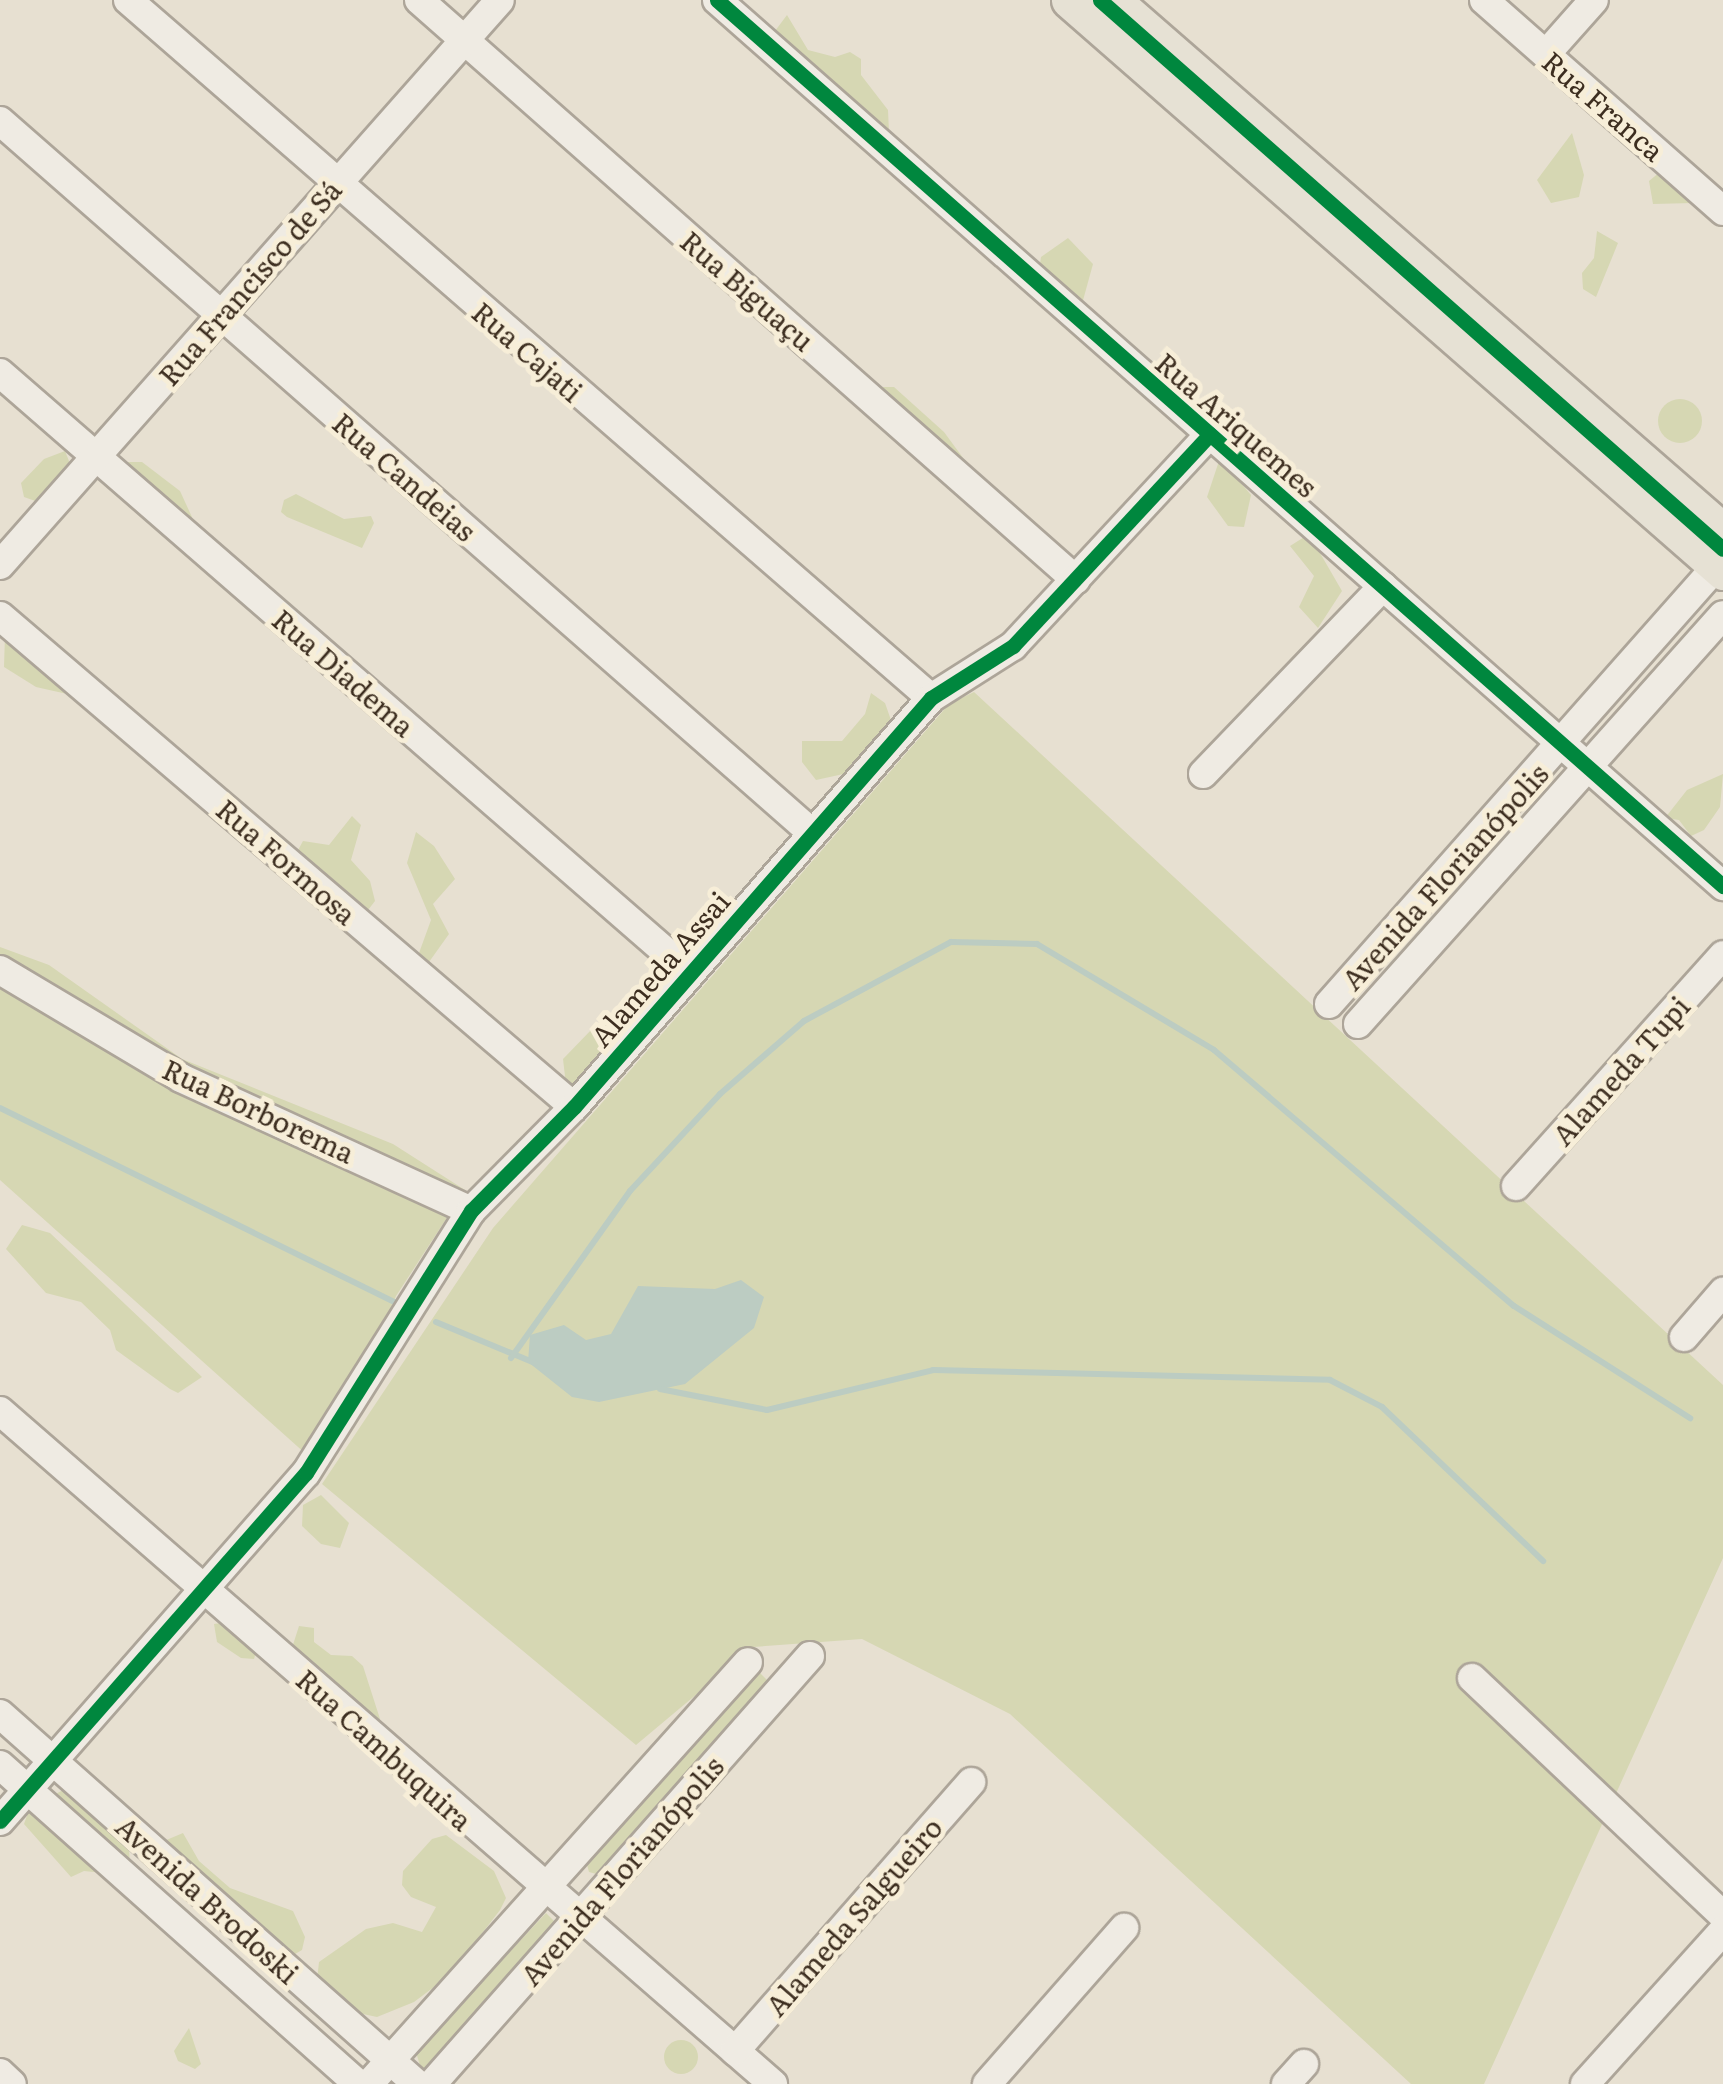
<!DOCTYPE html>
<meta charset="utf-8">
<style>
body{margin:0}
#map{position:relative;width:1723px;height:2084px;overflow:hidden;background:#e7e0d1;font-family:Literata,serif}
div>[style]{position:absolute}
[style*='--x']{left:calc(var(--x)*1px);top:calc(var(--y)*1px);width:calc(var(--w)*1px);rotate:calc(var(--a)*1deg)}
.green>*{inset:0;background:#d6d7b3}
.round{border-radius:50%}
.water>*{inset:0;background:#bcccc2}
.stream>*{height:6px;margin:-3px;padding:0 3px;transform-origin:3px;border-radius:3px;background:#bcccc2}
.roads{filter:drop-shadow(2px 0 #ada599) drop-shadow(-2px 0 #ada599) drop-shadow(0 2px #ada599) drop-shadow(0 -2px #ada599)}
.minor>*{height:28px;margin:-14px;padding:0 14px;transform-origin:14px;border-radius:14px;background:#efebe3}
.major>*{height:35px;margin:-17.5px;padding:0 17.5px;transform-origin:17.5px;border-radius:17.5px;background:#e6e1d4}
.cycleway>*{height:15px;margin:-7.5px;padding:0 7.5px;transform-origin:7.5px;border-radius:7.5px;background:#00873e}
span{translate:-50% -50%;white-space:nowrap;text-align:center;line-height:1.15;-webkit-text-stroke:10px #f7eed8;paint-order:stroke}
.street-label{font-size:28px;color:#3d2e20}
</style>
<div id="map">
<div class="green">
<i style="clip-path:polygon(787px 15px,808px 50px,835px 57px,850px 52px,861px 59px,861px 75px,888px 110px,889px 132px,881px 132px,850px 97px,772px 35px)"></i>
<i style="clip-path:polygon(1572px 133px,1584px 175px,1579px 197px,1551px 203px,1537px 180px)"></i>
<i style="clip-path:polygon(1660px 172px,1693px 203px,1653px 204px,1649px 181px)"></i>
<i style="clip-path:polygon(1597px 231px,1618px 243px,1596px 297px,1583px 289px,1582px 273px,1594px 258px)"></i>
<i style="clip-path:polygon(1068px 238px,1093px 264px,1082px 304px,1039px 271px,1041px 257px)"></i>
<i style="clip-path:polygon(874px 387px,894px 387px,944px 432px,969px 466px)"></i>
<i class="round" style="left:1658px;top:399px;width:44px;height:44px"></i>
<i style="clip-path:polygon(65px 451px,73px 471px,44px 504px,24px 497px,21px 483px,44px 459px)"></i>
<i style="clip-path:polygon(1220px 458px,1251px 495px,1244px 527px,1228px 526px,1207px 497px)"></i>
<i style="clip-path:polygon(120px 462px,142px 462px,180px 491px,197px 528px)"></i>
<i style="clip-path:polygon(296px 494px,344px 519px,371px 516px,374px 523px,362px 548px,287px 517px,281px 512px,284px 500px)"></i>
<i style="clip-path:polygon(1309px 534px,1342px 591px,1318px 628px,1299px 607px,1314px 576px,1290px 546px)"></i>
<i style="clip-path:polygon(5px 634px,76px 696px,36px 687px,4px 667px)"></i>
<i style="clip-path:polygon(974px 692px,1723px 1385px,1723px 1558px,1484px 2084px,1411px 2084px,1010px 1714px,862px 1639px,753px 1647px,636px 1745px,322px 1484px,493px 1228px,949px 704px)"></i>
<i style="clip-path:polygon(871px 693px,885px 703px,892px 723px,848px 773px,816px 780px,802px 762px,802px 741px,842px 741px,865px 714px)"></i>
<i style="clip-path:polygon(1723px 774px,1720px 807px,1704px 830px,1691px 836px,1679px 820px,1665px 818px,1687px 790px)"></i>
<i style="clip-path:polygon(352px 816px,361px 825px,351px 860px,370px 881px,375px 901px,365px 914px,297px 852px,303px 841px,329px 845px)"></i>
<i style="clip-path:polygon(416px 832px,434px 846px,455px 879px,433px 904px,449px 934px,429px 962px,419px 953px,431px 920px,407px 863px)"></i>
<i style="clip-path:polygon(0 947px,49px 965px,182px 1059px,393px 1144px,465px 1190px,396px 1296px,369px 1362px,307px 1455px,0 1180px)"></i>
<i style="clip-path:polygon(612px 1022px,612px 1048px,577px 1084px,566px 1085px,563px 1059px,593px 1028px)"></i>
<i style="clip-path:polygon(22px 1225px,50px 1233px,202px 1377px,178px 1393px,170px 1389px,116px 1350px,110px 1330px,81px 1302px,46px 1293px,6px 1249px)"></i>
<i style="clip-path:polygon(321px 1495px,349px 1523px,340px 1548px,321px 1544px,302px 1526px,303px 1505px)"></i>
<i style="clip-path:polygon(228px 1622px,256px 1652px,254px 1659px,241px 1658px,217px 1642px,214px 1624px)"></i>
<i style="clip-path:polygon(299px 1626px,314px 1628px,314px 1642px,331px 1655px,352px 1656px,363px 1666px,380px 1719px,374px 1722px,291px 1651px)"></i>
<i style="clip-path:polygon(758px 1671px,771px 1684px,604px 1876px,589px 1872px,585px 1858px)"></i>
<i style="clip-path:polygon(63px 1790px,129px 1845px,130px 1870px,52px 1796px)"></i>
<i style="clip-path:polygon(30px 1807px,103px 1873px,84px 1871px,71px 1877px,24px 1824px)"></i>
<i style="clip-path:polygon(183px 1833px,199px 1861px,230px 1888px,293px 1911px,305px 1937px,302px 1950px,288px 1958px,168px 1854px,164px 1841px)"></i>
<i style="clip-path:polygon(446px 1835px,494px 1871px,506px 1898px,500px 1910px,450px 1975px,414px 2002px,377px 2017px,349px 2011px,317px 1980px,319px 1962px,366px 1929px,393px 1923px,422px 1932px,436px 1907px,411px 1897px,402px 1885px,403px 1871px,432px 1839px)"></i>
<i style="clip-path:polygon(546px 1913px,559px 1926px,427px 2072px,420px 2066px,416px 2052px)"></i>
<i style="clip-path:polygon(189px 2028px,201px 2064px,195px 2069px,178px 2061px,174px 2051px)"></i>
<i class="round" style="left:664px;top:2040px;width:34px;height:34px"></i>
</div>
<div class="water">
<i style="clip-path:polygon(741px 1280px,764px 1297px,754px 1328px,685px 1384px,599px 1402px,572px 1397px,528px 1362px,530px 1335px,564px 1325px,586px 1340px,611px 1334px,638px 1286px,715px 1289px)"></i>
</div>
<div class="stream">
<i style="--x:0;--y:1108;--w:446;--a:26.2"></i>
<i style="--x:436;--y:1322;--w:107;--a:22.5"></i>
<i style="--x:511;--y:1358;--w:205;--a:-54.5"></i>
<i style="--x:630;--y:1191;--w:132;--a:-47.1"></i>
<i style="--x:720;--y:1094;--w:111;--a:-41"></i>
<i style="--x:804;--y:1021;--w:167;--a:-28.3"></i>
<i style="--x:951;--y:942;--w:86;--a:1.3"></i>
<i style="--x:1037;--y:944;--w:206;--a:30.9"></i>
<i style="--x:1214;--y:1050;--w:394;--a:40.5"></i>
<i style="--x:1514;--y:1306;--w:209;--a:32.5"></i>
<i style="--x:660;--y:1389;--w:109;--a:11.1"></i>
<i style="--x:767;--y:1410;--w:171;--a:-13.5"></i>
<i style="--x:933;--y:1370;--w:397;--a:1.4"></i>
<i style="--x:1330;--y:1380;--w:59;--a:27.4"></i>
<i style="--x:1382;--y:1407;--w:223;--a:43.7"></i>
</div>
<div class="roads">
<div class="minor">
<i style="--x:128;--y:0;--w:1064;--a:41"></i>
<i style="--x:419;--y:0;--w:876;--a:41.44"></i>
<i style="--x:717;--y:0;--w:1341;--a:41.37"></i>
<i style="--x:1484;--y:0;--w:319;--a:41.4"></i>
<i style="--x:1546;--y:54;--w:72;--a:-48.4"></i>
<i style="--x:0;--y:121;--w:1077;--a:41.24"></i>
<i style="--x:0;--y:373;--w:912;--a:41"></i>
<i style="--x:0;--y:565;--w:754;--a:-48.49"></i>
<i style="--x:0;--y:616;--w:755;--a:40.54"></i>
<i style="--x:1203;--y:774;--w:260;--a:-46.2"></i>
<i style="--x:0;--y:970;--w:211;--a:30.8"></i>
<i style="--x:181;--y:1078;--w:319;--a:24.6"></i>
<i style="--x:1329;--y:1004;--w:594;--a:-48.48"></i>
<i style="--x:1358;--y:1024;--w:548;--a:-48.25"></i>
<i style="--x:1516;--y:1186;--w:310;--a:-48.1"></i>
<i style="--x:1684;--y:1337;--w:60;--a:-49.1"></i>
<i style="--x:0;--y:1411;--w:1025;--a:41.04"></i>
<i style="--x:1472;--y:1678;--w:345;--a:43.4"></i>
<i style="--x:0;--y:1714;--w:557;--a:41.58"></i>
<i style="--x:0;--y:1765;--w:480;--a:41.7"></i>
<i style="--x:0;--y:1821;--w:463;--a:-48.7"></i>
<i style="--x:306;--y:1473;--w:310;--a:-57.8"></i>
<i style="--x:471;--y:1211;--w:146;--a:-45.3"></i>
<i style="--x:574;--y:1107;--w:543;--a:-48.88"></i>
<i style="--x:931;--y:698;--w:97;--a:-32.4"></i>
<i style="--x:1013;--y:646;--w:289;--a:-47.1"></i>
<i style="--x:735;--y:2051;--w:358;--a:-48.7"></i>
<i style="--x:0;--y:2073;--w:16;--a:43"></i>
<i style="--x:369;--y:2084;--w:567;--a:-48.07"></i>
<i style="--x:432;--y:2084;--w:571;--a:-48.55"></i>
<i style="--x:987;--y:2084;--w:208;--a:-48.7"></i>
<i style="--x:1286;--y:2084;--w:27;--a:-48"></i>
<i style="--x:1585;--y:2084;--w:206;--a:-48"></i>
</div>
<div class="major">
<i style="--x:1069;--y:0;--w:869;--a:41.17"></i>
<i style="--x:1113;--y:0;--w:809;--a:41.04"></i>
</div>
</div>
<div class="cycleway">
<i style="--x:717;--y:0;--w:1341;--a:41.37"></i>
<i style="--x:1100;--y:0;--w:830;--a:41.39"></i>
<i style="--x:0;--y:1821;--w:463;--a:-48.7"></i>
<i style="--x:306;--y:1473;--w:310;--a:-57.8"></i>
<i style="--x:471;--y:1211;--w:146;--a:-45.3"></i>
<i style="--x:574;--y:1107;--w:543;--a:-48.88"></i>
<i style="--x:931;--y:698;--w:97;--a:-32.4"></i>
<i style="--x:1013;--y:646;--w:289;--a:-47.1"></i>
</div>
<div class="street-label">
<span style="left:1604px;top:105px;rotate:41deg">Rua Franca</span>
<span style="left:249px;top:282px;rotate:-49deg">Rua Francisco de Sá</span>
<span style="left:748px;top:290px;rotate:41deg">Rua Biguaçu</span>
<span style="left:528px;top:351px;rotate:41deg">Rua Cajati</span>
<span style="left:1237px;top:424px;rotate:41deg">Rua Ariquemes</span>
<span style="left:405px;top:476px;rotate:41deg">Rua Candeias</span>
<span style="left:344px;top:672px;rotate:41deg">Rua Diadema</span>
<span style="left:287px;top:861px;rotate:41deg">Rua Formosa</span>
<span style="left:1444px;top:876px;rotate:-48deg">Avenida Florianópolis</span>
<span style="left:659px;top:968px;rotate:-49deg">Alameda Assai</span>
<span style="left:1620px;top:1070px;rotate:-48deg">Alameda Tupi</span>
<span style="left:259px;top:1110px;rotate:25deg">Rua Borborema</span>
<span style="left:385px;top:1749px;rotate:42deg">Rua Cambuquira</span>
<span style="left:621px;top:1870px;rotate:-49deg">Avenida Florianópolis</span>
<span style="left:208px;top:1899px;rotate:42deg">Avenida Brodoski</span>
<span style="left:853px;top:1916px;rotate:-49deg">Alameda Salgueiro</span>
</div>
</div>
